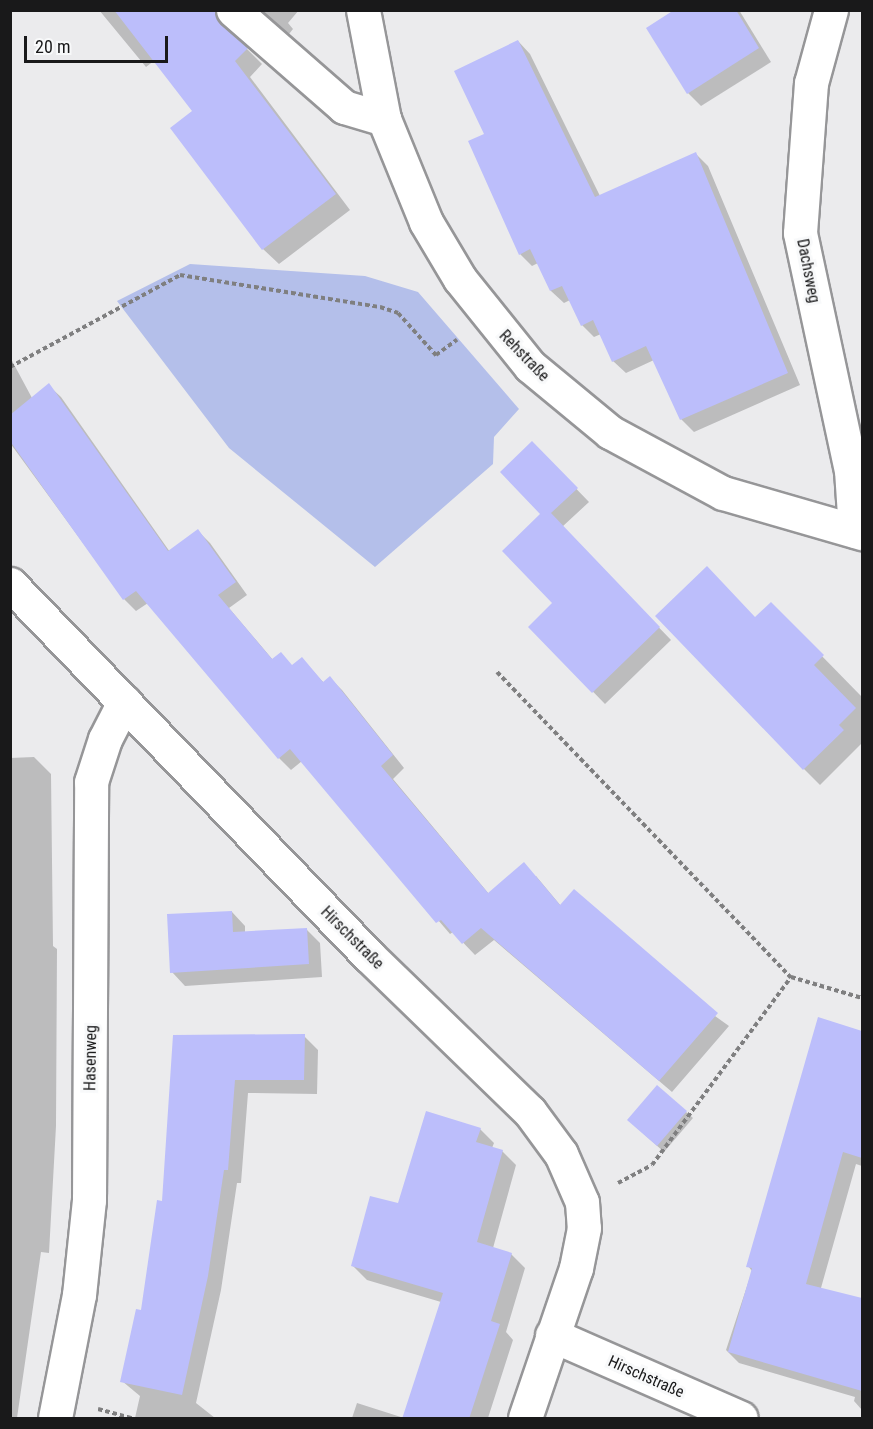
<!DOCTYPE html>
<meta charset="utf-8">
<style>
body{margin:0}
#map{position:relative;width:873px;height:1429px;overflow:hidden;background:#ebebed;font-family:"Roboto Condensed",sans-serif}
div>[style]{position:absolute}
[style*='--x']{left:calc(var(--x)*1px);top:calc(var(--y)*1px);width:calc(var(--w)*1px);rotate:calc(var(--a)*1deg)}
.green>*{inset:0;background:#b4bfea}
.shadow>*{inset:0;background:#0003}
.building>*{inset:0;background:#bcbefb}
.path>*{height:4px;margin-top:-2px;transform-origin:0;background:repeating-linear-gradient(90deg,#7f7f80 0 4.5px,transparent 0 7.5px)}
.roads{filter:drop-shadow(2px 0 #969698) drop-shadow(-2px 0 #969698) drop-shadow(0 2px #969698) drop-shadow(0 -2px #969698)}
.minor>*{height:33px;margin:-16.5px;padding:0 16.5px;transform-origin:16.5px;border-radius:16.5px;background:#fff}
span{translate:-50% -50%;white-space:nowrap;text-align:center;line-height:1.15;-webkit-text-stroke:6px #f8f9fa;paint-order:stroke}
.street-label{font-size:16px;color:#19191a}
.frame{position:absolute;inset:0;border:12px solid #19191a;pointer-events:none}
.scale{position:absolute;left:24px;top:36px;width:144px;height:27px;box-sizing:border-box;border:3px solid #19191a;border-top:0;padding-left:8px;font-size:18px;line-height:21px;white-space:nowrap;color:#19191a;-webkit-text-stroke:4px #f8f9fa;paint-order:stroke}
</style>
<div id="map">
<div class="green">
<i style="clip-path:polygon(190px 264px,365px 276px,418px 292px,519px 409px,494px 437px,493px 464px,375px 567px,229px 448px,117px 301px)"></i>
</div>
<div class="shadow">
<i style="clip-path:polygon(99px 10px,240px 10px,234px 12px,230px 32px,262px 64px,250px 77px,350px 210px,279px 264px,263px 249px,194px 111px,155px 60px,146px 67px)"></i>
<i style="clip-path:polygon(258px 10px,299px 10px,288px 23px,293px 29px,289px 34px)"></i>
<i style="clip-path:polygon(677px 10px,739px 10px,771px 62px,701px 106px,688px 93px)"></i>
<i style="clip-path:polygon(518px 41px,530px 54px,600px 196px,696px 154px,708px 166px,800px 385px,694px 432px,681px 419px,654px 360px,626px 373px,613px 361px,601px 334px,594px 337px,582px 325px,570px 300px,564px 303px,551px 291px,538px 263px,532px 266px,520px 254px,486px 134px)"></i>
<i style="clip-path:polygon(10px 357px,32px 398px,48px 385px,61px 397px,170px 552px,198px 531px,210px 543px,247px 595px,229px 608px,273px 660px,293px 666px,302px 659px,324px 683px,330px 678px,342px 690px,404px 768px,393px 779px,489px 894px,536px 876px,561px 906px,729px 1026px,672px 1092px,494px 940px,475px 955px,453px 932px,450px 934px,302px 761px,291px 770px,279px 758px,148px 603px,136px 611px,124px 599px,10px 443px)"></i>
<i style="clip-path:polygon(532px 443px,589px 502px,562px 527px,671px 640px,605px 704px,530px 627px,555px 603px)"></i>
<i style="clip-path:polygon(771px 604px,862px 697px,862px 743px,820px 785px,804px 769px,756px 619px)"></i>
<i style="clip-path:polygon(34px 757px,51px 774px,53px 946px,57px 949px,56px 1126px,49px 1253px,41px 1252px,17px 1418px,10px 1418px,10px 758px)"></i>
<i style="clip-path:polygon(232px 912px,245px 926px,245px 933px,307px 930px,320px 943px,322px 977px,185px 986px,172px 972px)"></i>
<i style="clip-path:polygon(819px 1019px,862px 1033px,862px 1166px,856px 1164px,819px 1295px,813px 1341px,862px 1354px,862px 1410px,854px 1401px,855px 1397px,739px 1363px,726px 1350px,752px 1271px,748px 1266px)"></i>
<i style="clip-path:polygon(175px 1036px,304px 1036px,318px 1050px,317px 1094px,248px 1093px,241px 1183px,237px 1183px,221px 1290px,196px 1403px,215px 1418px,135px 1418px,140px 1396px,122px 1381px,142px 1312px,164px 1203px)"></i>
<i style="clip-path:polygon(686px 1112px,693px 1118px,664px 1152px,636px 1127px)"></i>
<i style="clip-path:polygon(480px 1129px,494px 1143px,492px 1148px,502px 1151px,516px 1165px,493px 1248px,511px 1254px,525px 1268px,506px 1332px,513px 1340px,488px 1418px,352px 1418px,357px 1403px,404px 1418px,441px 1302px,367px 1280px,353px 1266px,399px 1205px)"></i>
</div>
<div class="building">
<i style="clip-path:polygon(114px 10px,215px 10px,220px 24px,248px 48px,235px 61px,336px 194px,262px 250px,170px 128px,192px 111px)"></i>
<i style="clip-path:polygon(674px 10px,736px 10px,759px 48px,687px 94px,646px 28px)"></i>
<i style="clip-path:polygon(518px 40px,595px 197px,696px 152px,788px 373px,680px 420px,646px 346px,612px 362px,593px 320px,581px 326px,562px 286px,550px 291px,530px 249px,519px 255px,468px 141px,484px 134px,454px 71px)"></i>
<i style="clip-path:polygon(49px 383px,168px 551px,198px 529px,236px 582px,218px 595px,272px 659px,281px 652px,292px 665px,302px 657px,323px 682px,330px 676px,393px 755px,381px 766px,488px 893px,524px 862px,560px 905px,574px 889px,718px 1013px,659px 1081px,481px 928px,462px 944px,441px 920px,436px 923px,290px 749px,278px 759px,136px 591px,123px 600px,10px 441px,10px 415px)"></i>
<i style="clip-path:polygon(532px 441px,578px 488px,551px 513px,660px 627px,592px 693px,528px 627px,552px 603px,502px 551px,540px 514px,500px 472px)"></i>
<i style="clip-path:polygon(707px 566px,755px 617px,771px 602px,824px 655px,814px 665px,856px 708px,839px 725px,844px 730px,803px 770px,655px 616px)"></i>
<i style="clip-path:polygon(232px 911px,233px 932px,307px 928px,309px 964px,170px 973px,167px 914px)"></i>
<i style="clip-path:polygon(818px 1017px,862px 1031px,862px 1158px,843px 1152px,806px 1284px,862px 1298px,862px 1391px,728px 1352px,752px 1268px,746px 1267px)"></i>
<i style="clip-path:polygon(305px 1034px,304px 1080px,235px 1080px,228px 1170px,224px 1170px,208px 1276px,182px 1395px,120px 1382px,136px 1309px,141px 1310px,157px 1200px,162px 1201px,173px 1035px)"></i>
<i style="clip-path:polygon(657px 1085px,687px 1111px,657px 1146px,627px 1120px)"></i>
<i style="clip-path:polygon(426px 1111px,481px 1128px,476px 1142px,503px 1150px,477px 1242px,512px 1253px,491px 1321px,500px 1324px,469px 1419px,402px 1419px,443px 1293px,351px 1266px,370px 1196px,398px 1203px)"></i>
</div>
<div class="path">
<i style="--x:10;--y:367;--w:193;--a:-28.4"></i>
<i style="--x:180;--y:275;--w:203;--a:9.1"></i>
<i style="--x:380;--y:307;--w:19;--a:18"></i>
<i style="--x:398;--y:313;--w:57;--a:47.9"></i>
<i style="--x:436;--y:355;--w:26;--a:-36"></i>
<i style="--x:497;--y:672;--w:424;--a:46.1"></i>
<i style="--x:791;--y:977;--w:74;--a:16.5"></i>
<i style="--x:618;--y:1183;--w:38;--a:-28"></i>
<i style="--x:652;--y:1165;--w:234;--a:-53.5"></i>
<i style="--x:98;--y:1409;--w:35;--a:15"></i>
</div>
<div class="roads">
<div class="minor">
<i style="--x:233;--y:10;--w:147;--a:41.1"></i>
<i style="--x:344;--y:107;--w:42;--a:16.7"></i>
<i style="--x:363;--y:10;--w:111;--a:79.1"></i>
<i style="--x:384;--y:119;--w:111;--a:67.8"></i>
<i style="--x:426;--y:222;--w:66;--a:59.2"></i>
<i style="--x:460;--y:279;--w:112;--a:51.2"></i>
<i style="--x:530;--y:366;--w:104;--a:39.5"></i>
<i style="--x:610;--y:432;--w:128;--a:28.4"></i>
<i style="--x:723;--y:493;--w:145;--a:16.1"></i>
<i style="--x:831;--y:10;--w:76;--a:105.3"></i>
<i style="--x:811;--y:83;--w:150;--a:94.2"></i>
<i style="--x:800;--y:233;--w:242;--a:77.9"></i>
<i style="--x:851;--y:470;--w:61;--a:86.2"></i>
<i style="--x:10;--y:584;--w:517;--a:46.02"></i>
<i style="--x:369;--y:956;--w:224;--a:44.1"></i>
<i style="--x:530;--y:1112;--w:52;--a:53.6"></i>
<i style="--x:561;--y:1154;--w:52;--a:66.4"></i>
<i style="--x:582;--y:1202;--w:26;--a:86"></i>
<i style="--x:584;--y:1228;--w:41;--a:101.3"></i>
<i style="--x:576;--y:1268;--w:158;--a:108.8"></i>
<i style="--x:552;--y:1335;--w:206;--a:23.7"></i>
<i style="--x:55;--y:1418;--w:125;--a:-79"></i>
<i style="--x:79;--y:1295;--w:96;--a:-84"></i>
<i style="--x:89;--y:1200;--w:418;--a:-89.7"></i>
<i style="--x:91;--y:782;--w:45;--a:-72"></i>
<i style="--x:105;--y:739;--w:42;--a:-62.8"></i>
</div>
</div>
<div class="street-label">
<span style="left:808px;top:271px;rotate:79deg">Dachsweg</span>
<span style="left:524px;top:356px;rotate:46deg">Rehstraße</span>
<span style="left:352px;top:938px;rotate:45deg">Hirschstraße</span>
<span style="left:91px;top:1058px;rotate:-89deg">Hasenweg</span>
<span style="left:646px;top:1377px;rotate:24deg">Hirschstraße</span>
</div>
<div class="frame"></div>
<div class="scale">20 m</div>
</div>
